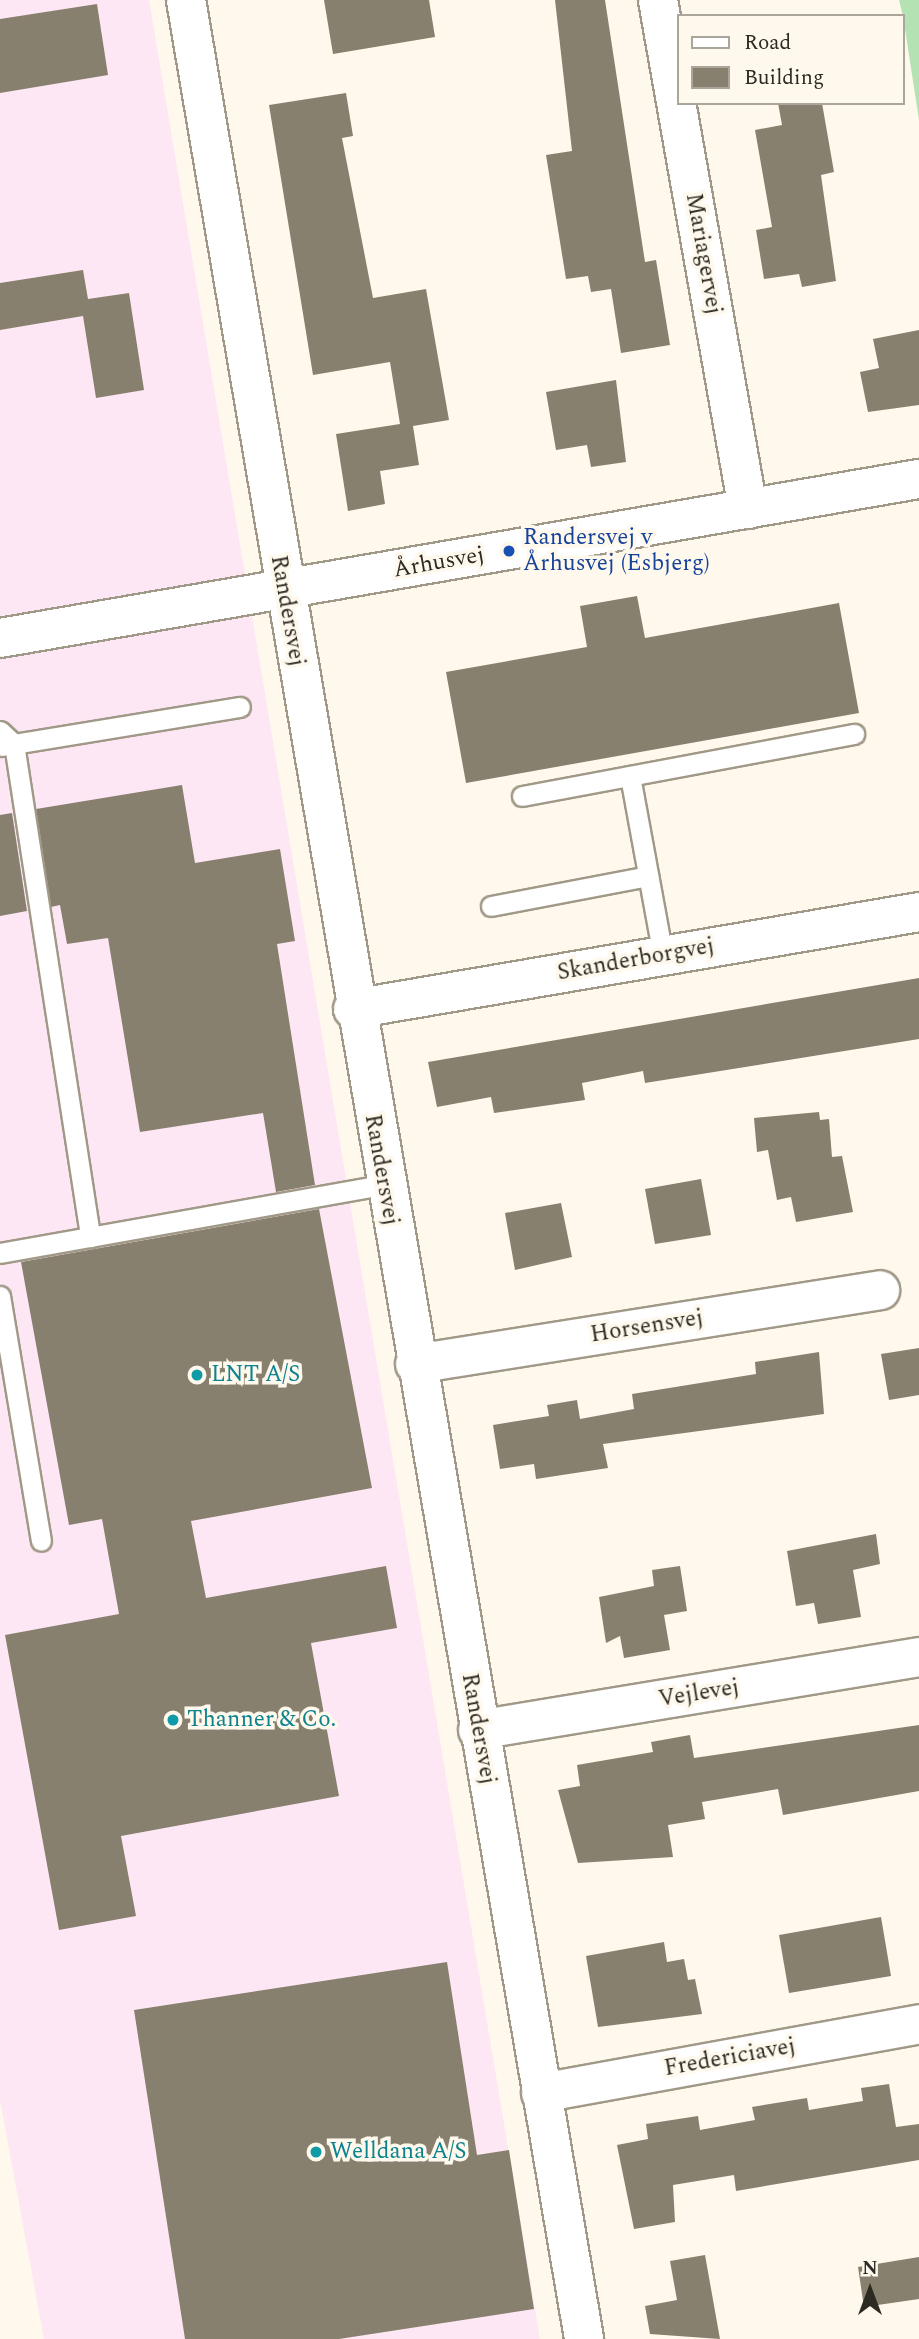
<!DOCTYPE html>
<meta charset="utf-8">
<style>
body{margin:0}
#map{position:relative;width:919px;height:2339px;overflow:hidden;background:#fef8ed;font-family:Spectral,serif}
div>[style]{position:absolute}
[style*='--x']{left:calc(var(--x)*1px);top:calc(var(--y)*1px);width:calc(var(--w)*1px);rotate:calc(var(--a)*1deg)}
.industrial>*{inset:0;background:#fee7f4}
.green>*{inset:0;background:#b4e2b3}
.building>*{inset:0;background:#88806e}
.roads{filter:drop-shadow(2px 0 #a19987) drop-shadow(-2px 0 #a19987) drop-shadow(0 2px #a19987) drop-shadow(0 -2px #a19987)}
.service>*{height:19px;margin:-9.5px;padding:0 9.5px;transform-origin:9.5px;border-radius:9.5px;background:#fff}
.minor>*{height:38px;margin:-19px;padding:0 19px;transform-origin:19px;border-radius:19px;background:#fff}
.dots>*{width:19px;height:19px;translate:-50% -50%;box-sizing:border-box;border:4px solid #fef8ed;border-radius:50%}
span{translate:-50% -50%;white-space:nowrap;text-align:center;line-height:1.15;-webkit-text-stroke:7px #fef8ed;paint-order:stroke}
.street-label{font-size:23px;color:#2d2a23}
.transit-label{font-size:23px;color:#164399}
.left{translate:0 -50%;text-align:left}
.culture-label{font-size:23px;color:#0d838f}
.legend{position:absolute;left:677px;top:14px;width:228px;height:91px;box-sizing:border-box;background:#fef8ed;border:2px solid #aaa69c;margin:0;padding:9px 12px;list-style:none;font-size:21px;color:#2d2a23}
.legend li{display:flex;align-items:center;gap:14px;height:35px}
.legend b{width:35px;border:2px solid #aaa69c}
.north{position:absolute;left:835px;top:2255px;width:70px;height:70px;-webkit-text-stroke:5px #fef8ed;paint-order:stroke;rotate:0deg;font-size:19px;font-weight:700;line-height:28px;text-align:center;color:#2d2a23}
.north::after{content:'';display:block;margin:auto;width:24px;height:32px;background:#2d2a23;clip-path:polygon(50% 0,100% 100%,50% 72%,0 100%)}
</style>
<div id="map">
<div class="industrial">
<i style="clip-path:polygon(0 0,149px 0,540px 2339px,44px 2339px,0 2100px)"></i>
</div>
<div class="green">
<i style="clip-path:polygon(899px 0,919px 0,919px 120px,903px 16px)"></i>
</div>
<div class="building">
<i style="clip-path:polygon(324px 0,429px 0,435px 37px,333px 54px)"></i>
<i style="clip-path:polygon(555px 0,605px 0,645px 262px,656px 260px,670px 345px,621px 353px,611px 289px,591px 292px,588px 276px,566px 279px,546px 155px,572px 151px)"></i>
<i style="clip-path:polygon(97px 4px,108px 75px,0 93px,0 19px)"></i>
<i style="clip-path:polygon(346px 93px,353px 136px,342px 138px,373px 298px,426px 289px,449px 420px,413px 426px,419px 465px,380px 471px,385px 504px,348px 511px,336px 434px,400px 424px,390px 362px,313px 375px,269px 105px)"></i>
<i style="clip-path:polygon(778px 103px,822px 103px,834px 172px,821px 175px,836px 281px,802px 287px,799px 274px,764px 279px,756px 230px,772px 227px,755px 130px,782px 125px)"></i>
<i style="clip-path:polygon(83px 270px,88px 299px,129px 293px,144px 390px,96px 398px,83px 316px,0 330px,0 283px)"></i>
<i style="clip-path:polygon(919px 330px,919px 405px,868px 412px,860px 372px,879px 368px,873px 339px)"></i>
<i style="clip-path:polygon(616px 380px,626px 462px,591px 467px,587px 445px,556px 450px,546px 392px)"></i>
<i style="clip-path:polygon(637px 596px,645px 638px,839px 603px,859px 713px,466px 783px,446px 672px,587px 647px,580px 606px)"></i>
<i style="clip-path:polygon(182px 785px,195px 863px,280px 849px,295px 941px,277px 944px,315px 1185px,276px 1192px,263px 1113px,140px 1132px,108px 938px,67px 944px,60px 905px,51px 907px,36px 809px)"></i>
<i style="clip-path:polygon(12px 813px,27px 911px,0 916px,0 815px)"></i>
<i style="clip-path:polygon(919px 978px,919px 1039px,645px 1083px,643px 1071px,582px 1083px,585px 1100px,494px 1113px,491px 1097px,437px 1107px,428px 1062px)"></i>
<i style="clip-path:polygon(819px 1112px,820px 1120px,829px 1119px,832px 1157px,842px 1156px,853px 1212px,796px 1222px,791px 1197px,777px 1200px,768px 1150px,757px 1152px,754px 1118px)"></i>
<i style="clip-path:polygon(701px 1179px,711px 1235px,655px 1244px,645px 1189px)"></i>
<i style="clip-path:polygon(561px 1203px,572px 1257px,515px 1270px,505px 1213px)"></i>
<i style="clip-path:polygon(319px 1209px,372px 1488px,191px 1521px,206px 1598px,386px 1566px,397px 1628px,311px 1643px,339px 1796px,121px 1836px,136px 1916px,59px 1930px,5px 1635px,119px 1614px,102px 1519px,69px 1525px,21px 1262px)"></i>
<i style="clip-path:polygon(919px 1348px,919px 1395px,889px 1400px,881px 1354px)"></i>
<i style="clip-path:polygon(819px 1352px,824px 1414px,603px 1444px,608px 1468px,536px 1479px,534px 1464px,500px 1469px,493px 1425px,549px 1416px,547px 1405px,577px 1400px,580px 1419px,634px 1409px,632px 1394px,756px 1374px,755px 1362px)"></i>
<i style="clip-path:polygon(876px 1534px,880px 1564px,853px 1570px,861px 1617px,818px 1624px,814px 1603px,796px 1606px,787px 1551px)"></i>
<i style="clip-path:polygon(680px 1566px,687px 1611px,664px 1615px,670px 1650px,624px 1658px,620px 1636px,606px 1643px,599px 1597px,654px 1586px,652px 1570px)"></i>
<i style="clip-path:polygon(919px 1725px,919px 1791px,783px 1815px,778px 1789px,702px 1802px,705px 1819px,668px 1825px,673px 1857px,578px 1863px,558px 1790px,580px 1786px,577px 1765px,653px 1752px,651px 1742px,690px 1735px,694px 1758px)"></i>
<i style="clip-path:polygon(881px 1917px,891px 1976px,789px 1993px,779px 1935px)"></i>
<i style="clip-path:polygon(664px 1942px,667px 1962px,684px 1959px,688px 1980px,695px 1979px,702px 2014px,598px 2027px,586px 1956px)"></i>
<i style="clip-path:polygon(447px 1962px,477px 2155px,509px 2150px,534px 2309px,339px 2339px,185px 2339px,134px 2010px)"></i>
<i style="clip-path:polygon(889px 2084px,896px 2127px,919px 2124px,919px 2160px,736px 2191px,734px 2175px,673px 2185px,675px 2222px,634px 2229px,617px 2145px,648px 2139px,646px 2124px,698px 2116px,700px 2130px,755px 2120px,752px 2107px,807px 2098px,809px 2110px,863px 2101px,861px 2088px)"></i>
<i style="clip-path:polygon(705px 2255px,720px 2339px,650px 2334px,645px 2306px,677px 2300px,670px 2261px)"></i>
<i style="clip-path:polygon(919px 2257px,919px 2299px,864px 2307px,858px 2267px)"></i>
</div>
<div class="roads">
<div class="service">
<i style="--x:0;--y:731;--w:19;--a:43"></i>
<i style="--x:14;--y:744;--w:499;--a:81.2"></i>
<i style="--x:1;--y:746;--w:242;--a:-9.3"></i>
<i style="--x:630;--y:776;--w:183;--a:79.6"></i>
<i style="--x:522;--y:796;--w:338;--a:-10.6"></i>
<i style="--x:491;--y:906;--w:160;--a:-10.8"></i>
<i style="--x:0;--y:1253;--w:389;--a:-10.1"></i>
<i style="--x:0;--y:1296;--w:248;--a:80.5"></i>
</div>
<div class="minor">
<i style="--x:186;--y:0;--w:2373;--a:80.34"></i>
<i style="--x:658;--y:0;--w:517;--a:79.97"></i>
<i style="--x:0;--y:638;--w:933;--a:-9.82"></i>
<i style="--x:353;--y:1009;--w:574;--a:-9.72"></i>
<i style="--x:415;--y:1364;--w:471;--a:-9"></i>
<i style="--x:478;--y:1730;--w:447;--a:-9.4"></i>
<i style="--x:541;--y:2093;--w:384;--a:-10.3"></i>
</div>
</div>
<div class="dots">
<i style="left:509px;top:551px;background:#1a4fb4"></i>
<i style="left:197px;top:1375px;background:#0f9aa8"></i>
<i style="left:173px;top:1720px;background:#0f9aa8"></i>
<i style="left:316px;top:2152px;background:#0f9aa8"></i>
</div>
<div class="street-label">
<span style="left:703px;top:254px;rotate:80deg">Mariagervej</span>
<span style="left:439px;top:563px;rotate:-10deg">Århusvej</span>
<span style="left:287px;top:611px;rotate:80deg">Randersvej</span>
<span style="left:636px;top:960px;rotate:-10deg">Skanderborgvej</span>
<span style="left:381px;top:1170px;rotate:80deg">Randersvej</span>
<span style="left:647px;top:1327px;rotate:-9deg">Horsensvej</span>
<span style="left:699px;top:1694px;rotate:-9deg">Vejlevej</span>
<span style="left:478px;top:1729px;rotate:80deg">Randersvej</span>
<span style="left:730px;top:2058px;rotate:-10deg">Fredericiavej</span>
</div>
<div class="transit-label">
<span class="left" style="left:523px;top:551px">Randersvej v<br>Århusvej (Esbjerg)</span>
</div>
<div class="culture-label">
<span class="left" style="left:211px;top:1375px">LNT A/S</span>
<span class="left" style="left:187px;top:1720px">Thanner &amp; Co.</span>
<span class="left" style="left:330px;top:2152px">Welldana A/S</span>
</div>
<ul class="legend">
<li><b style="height:9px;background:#fff"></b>Road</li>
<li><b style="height:19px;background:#88806e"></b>Building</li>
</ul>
<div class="north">N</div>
</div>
